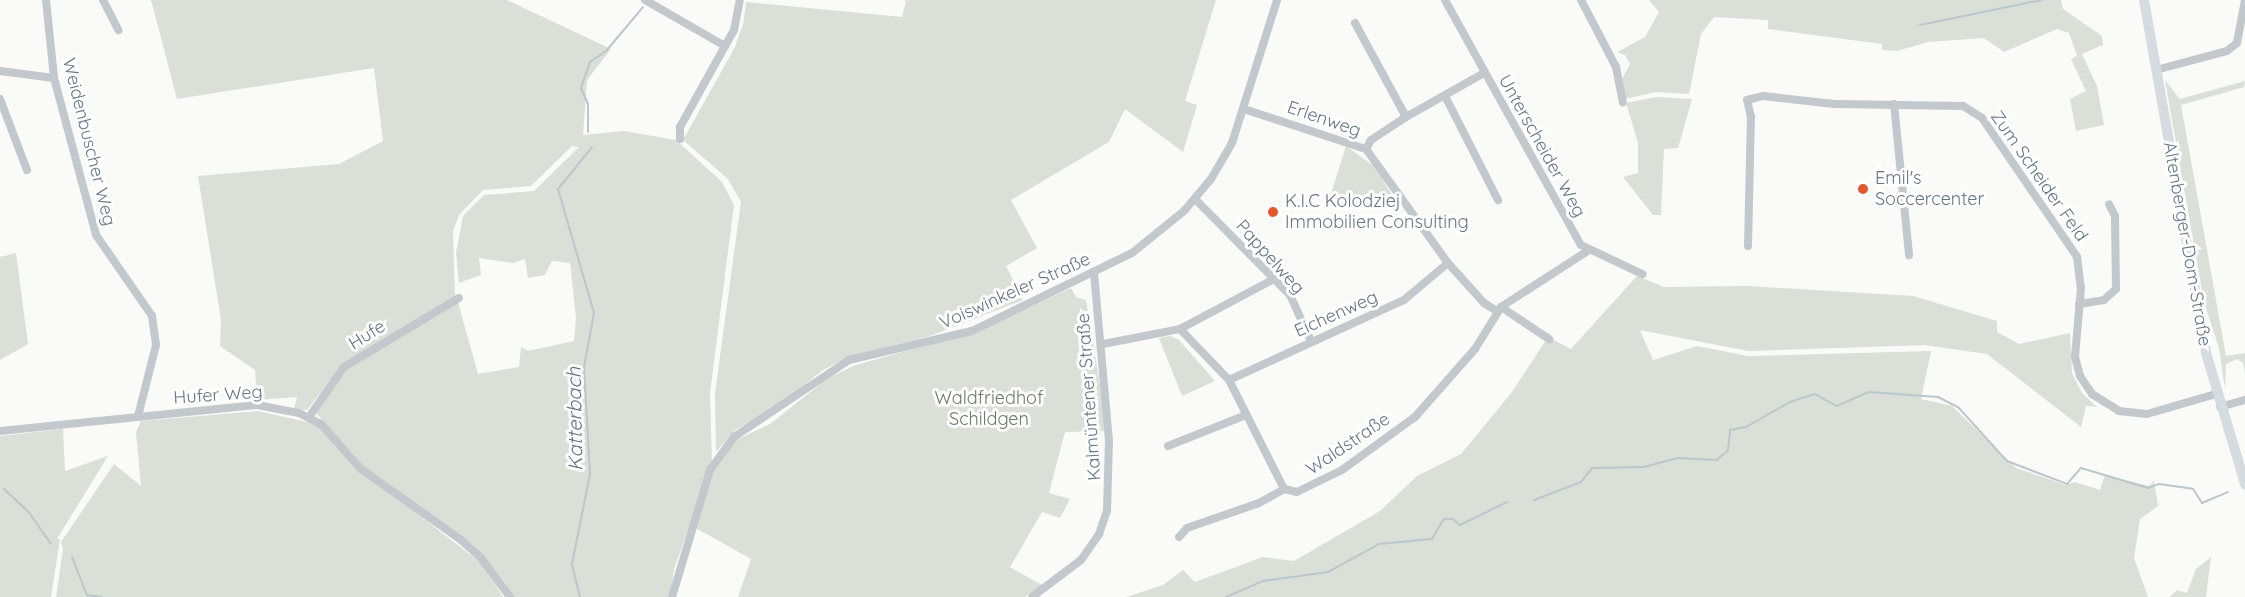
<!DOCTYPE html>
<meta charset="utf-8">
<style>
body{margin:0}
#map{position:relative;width:2245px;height:597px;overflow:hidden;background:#fafaf8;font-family:Quicksand,sans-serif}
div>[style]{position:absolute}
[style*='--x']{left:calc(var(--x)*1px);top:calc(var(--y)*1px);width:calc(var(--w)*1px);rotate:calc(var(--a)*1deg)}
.green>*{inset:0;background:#dadfd7}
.stream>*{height:2px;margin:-1px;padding:0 1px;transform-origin:1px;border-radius:1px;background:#bbc7cb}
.minor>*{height:8px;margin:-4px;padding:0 4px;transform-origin:4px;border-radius:4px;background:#c3c8cc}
.secondary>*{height:10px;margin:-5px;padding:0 5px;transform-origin:5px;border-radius:5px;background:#d6dbdf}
.dots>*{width:16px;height:16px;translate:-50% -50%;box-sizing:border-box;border:3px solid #fff;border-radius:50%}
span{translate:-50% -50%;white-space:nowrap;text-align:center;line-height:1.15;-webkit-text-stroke:6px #fff;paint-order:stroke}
.street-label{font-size:18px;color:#657683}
.poi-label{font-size:18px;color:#657683}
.left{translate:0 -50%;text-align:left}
.park-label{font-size:18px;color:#687a64}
.water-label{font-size:20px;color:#60757c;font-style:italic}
</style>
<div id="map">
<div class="green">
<i style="clip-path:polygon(151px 0,507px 0,611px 49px,587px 80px,583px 135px,624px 131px,676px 140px,722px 182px,734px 205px,710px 393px,712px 463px,674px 569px,670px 597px,508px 597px,506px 584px,486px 559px,366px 469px,316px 413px,347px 369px,458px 302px,478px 374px,519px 367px,521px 347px,528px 351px,574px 341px,576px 318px,570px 263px,552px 261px,545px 275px,528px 278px,525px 259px,513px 263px,479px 258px,481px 275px,459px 283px,456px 253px,463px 216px,484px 195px,534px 191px,579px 147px,572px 146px,531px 186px,483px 190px,459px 215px,453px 231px,455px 298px,335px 374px,307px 410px,294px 409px,297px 397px,257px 400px,255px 370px,220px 346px,221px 320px,198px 176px,339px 164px,383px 141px,374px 68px,177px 99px)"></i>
<i style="clip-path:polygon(901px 0,1216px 0,1185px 101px,1197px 105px,1183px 152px,1125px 109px,1109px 142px,1011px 200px,1037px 248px,1006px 266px,1023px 300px,930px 336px,851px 356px,823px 370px,775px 409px,735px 430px,716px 452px,715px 393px,741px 202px,728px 179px,683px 140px,734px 49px,743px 25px,746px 2px,902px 17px,906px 1px)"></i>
<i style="clip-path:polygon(1649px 0,2061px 0,2063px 9px,2102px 36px,2103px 45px,2082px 54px,2097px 86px,2104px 125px,2076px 131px,2070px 99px,2086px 91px,2071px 59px,2077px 56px,2069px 33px,2057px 29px,2004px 52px,1984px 38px,1928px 42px,1897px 51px,1882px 50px,1882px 44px,1768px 29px,1768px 20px,1714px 17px,1701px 34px,1689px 94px,1656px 92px,1624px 99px,1622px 79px,1630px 64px,1625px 55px,1617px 52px,1645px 37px,1659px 12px)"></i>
<i style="clip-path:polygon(2165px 80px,2180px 99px,2245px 81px,2244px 87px,2181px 105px,2226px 356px,2245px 353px,2245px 374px,2243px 363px,2237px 359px,2226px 364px,2225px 389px,2219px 348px,2204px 302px)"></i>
<i style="clip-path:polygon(1656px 97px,1692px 99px,1678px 148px,1664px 149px,1661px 215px,1653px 215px,1623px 177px,1638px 173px,1638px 143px,1626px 103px)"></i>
<i style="clip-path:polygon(1346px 146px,1375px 167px,1402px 211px,1330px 197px)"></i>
<i style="clip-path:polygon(16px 253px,28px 344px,0 360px,0 257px)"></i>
<i style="clip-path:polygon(1637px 276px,1664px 287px,1747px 286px,1913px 296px,1997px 321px,1997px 332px,2019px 344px,2070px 333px,2072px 373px,2082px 393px,2097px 407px,2086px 406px,2081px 427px,1987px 354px,1924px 345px,1748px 351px,1640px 330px,1653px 360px,1697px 346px,1748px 356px,1931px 351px,1921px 399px,1952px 406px,2016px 468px,2066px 485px,2075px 482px,2100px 490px,2105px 475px,2149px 486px,2154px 481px,2158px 506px,2140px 519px,2134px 558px,2148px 597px,1126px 597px,1163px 585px,1183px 570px,1195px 582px,1263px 557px,1294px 561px,1380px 511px,1417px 476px,1461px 454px,1512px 392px,1548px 337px,1571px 349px)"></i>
<i style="clip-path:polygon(1071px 288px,1076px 297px,1086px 300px,1103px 404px,1104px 431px,1065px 432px,1049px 493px,1070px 499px,1060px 518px,1042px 512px,1010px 567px,1042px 585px,1025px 597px,738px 597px,751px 559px,694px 527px,716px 465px,732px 442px,770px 424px,828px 378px,856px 365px,981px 330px)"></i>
<i style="clip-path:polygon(1170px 336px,1179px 340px,1215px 381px,1182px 396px,1159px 338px)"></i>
<i style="clip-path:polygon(258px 411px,316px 424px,354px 465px,481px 563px,503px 597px,56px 597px,63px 549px,61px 542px,114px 464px,141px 486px,136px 432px,141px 421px)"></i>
<i style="clip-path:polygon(63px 429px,65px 471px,108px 456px,57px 539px,60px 539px,51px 597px,0 597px,0 436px)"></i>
<i style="clip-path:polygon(2211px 557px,2206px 597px,2169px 597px,2177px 590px,2187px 593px,2196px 569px)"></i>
</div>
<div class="stream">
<i style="--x:1920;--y:25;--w:125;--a:-11.6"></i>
<i style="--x:588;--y:132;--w:28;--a:-90"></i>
<i style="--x:588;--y:104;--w:17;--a:-114"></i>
<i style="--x:581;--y:88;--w:28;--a:-71"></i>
<i style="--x:590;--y:62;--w:21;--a:-35"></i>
<i style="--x:607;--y:50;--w:56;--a:-50.1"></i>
<i style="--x:4;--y:489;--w:33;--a:43"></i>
<i style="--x:28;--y:511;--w:40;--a:55.1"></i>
<i style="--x:1534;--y:500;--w:50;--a:-21"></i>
<i style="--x:1581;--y:482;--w:18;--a:-52"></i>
<i style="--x:1592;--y:468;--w:52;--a:-1.1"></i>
<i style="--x:1644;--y:467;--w:34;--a:-15"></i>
<i style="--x:1677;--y:458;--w:40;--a:2.9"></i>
<i style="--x:1717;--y:460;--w:15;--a:-42"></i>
<i style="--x:1728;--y:450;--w:20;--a:-84"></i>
<i style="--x:1730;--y:430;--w:16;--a:-11"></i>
<i style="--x:1746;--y:427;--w:51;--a:-29.6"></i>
<i style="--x:1790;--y:402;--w:26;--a:-18"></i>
<i style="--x:1815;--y:394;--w:25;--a:29"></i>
<i style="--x:1837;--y:406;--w:35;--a:-24"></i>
<i style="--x:1869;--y:392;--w:69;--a:4.1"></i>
<i style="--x:1938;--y:397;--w:22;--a:27"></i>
<i style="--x:1958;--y:407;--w:73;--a:47.8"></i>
<i style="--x:2007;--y:461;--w:64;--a:21"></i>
<i style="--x:2067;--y:484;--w:21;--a:-49"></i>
<i style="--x:2081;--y:468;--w:70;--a:16.6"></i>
<i style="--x:2148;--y:488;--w:12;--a:-20"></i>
<i style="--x:2159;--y:484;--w:34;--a:8"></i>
<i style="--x:2193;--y:489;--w:17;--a:57"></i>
<i style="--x:2202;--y:503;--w:28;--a:-23"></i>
<i style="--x:72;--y:557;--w:41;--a:68.5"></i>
<i style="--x:87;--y:595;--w:15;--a:8"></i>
<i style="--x:580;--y:597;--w:34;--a:-104"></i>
<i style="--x:572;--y:564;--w:92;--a:-78.7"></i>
<i style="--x:590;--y:474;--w:107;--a:-93.2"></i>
<i style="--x:584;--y:367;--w:55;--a:-79.5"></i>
<i style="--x:594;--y:313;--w:129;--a:-106.2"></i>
<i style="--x:558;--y:189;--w:54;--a:-51"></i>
<i style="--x:1226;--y:597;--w:40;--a:-23.4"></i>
<i style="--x:1263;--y:581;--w:66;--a:-7.9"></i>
<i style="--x:1328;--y:572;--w:58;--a:-28.8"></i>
<i style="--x:1379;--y:544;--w:53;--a:-5.4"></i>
<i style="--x:1432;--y:539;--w:23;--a:-59"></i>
<i style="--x:1444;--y:519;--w:9;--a:0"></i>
<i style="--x:1453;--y:519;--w:9;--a:41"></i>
<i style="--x:1460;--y:525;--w:52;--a:-26.1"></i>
</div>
<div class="minor">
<i style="--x:46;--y:0;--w:78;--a:84.1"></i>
<i style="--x:54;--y:78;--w:163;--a:75"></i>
<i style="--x:96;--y:235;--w:98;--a:55.3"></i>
<i style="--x:152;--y:316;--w:29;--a:82"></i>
<i style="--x:156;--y:345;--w:73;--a:104.2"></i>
<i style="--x:103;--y:0;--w:34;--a:63"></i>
<i style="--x:645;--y:0;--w:92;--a:29.9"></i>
<i style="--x:1445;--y:0;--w:280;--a:61"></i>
<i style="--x:1581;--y:245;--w:68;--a:25.4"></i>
<i style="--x:1581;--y:0;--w:76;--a:62.4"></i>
<i style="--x:1616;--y:67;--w:36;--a:79"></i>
<i style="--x:1355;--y:23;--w:107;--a:61.5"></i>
<i style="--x:2156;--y:70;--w:73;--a:-15"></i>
<i style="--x:2227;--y:51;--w:13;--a:-39"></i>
<i style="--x:2237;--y:43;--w:44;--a:-79.5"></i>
<i style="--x:0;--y:71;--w:54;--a:7.4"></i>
<i style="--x:1445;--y:96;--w:117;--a:63"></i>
<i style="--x:0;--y:99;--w:76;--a:69.2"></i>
<i style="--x:1894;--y:104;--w:152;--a:84.3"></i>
<i style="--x:1244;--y:109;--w:128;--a:18.2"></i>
<i style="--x:1366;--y:149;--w:140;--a:54.3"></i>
<i style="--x:1448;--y:263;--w:54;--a:48"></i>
<i style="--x:1484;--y:303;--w:15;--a:32"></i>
<i style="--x:680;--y:139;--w:12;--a:-90"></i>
<i style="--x:680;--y:127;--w:111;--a:-60.9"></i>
<i style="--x:734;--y:30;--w:31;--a:-79"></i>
<i style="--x:1366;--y:149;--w:10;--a:-61"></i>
<i style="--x:1371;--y:140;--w:42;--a:-33.3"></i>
<i style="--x:1406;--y:117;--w:90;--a:-29.4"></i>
<i style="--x:1195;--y:199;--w:135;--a:45.3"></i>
<i style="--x:1290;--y:295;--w:51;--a:65.5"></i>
<i style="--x:1748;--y:246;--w:129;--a:-88.7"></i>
<i style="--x:1751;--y:117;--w:17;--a:-103"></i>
<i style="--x:1747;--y:100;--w:16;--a:-14"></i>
<i style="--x:1763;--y:96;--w:72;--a:6.3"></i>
<i style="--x:1835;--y:104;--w:128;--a:0.9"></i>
<i style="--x:1963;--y:106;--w:22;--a:32"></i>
<i style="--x:1982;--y:118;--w:168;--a:55.6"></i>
<i style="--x:2077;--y:257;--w:31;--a:83"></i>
<i style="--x:2081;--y:288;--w:69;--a:95"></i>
<i style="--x:2075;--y:357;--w:20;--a:75"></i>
<i style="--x:2080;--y:376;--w:22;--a:56"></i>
<i style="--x:2092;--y:394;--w:32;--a:32"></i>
<i style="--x:2119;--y:411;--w:28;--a:6"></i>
<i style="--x:2147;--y:414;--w:72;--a:-16.2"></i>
<i style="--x:2079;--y:304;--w:25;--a:-9"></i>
<i style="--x:2104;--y:300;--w:16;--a:-43"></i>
<i style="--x:2116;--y:289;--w:73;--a:-90.8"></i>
<i style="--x:2115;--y:216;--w:13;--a:-117"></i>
<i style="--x:1501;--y:307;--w:58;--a:33.7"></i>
<i style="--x:1180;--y:329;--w:106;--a:-28"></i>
<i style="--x:1103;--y:344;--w:78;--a:-11"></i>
<i style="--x:1180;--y:329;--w:71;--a:46.1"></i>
<i style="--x:1229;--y:380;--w:122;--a:63.2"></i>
<i style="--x:1284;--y:489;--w:13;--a:13"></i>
<i style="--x:1297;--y:492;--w:50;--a:-26.1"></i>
<i style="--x:1342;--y:470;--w:90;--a:-36"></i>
<i style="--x:1415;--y:417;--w:91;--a:-48.6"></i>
<i style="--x:1475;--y:349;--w:49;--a:-58.2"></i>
<i style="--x:1501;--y:307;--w:105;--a:-32.9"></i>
<i style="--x:1229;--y:380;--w:192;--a:-24.6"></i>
<i style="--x:1404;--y:300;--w:57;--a:-40.1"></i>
<i style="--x:2220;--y:407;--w:26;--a:-16"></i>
<i style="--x:309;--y:417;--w:61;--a:-55"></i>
<i style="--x:344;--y:367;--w:134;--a:-31"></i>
<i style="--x:0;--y:431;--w:258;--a:-5.8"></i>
<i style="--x:257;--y:405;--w:43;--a:10.8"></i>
<i style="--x:299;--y:413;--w:25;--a:27"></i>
<i style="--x:321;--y:424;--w:60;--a:48.4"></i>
<i style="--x:361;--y:469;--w:121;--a:35.3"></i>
<i style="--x:460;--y:539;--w:28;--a:42"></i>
<i style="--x:481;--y:558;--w:49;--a:53.4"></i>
<i style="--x:1168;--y:446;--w:84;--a:-21.7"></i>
<i style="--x:1179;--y:537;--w:12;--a:-48"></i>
<i style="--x:1187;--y:528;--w:76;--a:-19.1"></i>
<i style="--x:1259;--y:503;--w:29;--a:-29"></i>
<i style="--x:672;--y:597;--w:133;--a:-73.3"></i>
<i style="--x:710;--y:470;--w:41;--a:-54"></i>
<i style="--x:734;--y:437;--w:138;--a:-33.8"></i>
<i style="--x:849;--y:360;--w:126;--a:-13.3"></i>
<i style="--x:972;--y:331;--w:178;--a:-26"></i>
<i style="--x:1132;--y:253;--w:67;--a:-38.9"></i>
<i style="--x:1184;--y:211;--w:42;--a:-49.8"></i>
<i style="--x:1211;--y:179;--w:42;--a:-59.7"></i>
<i style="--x:1232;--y:143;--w:150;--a:-72.5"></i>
<i style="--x:1032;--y:597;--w:61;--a:-37.1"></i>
<i style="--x:1081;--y:560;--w:32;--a:-55"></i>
<i style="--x:1099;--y:534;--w:24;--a:-71"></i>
<i style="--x:1107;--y:511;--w:70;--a:-88.4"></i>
<i style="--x:1109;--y:441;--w:170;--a:-95.1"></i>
</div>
<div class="secondary">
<i style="--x:2144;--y:0;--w:358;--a:80"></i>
<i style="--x:2206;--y:353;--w:137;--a:73.4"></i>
</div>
<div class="dots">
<i style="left:1863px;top:189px;background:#e4572e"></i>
<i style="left:1273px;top:212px;background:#e4572e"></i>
</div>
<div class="street-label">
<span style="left:1324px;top:119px;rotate:19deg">Erlenweg</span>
<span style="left:89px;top:142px;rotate:76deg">Weidenbuscher Weg</span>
<span style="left:1542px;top:146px;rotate:61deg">Unterscheider Weg</span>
<span style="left:2039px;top:176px;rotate:55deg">Zum Scheider Feld</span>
<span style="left:2187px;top:244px;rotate:80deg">Altenberger-Dom-Straße</span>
<span style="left:1270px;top:257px;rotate:48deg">Pappelweg</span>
<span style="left:1015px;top:291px;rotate:-24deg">Voiswinkeler Straße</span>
<span style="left:1336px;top:314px;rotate:-24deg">Eichenweg</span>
<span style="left:367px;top:335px;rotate:-32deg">Hufe</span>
<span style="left:218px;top:395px;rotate:-4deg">Hufer Weg</span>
<span style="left:1089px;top:397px;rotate:-94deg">Kalmüntener Straße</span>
<span style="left:1348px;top:444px;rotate:-34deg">Waldstraße</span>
</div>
<div class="poi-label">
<span class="left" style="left:1875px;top:189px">Emil's<br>Soccercenter</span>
<span class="left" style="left:1285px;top:212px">K.I.C Kolodziej<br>Immobilien Consulting</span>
</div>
<div class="park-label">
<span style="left:989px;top:409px">Waldfriedhof<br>Schildgen</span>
</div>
<div class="water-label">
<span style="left:574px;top:419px;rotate:-91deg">Katterbach</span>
</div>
</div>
